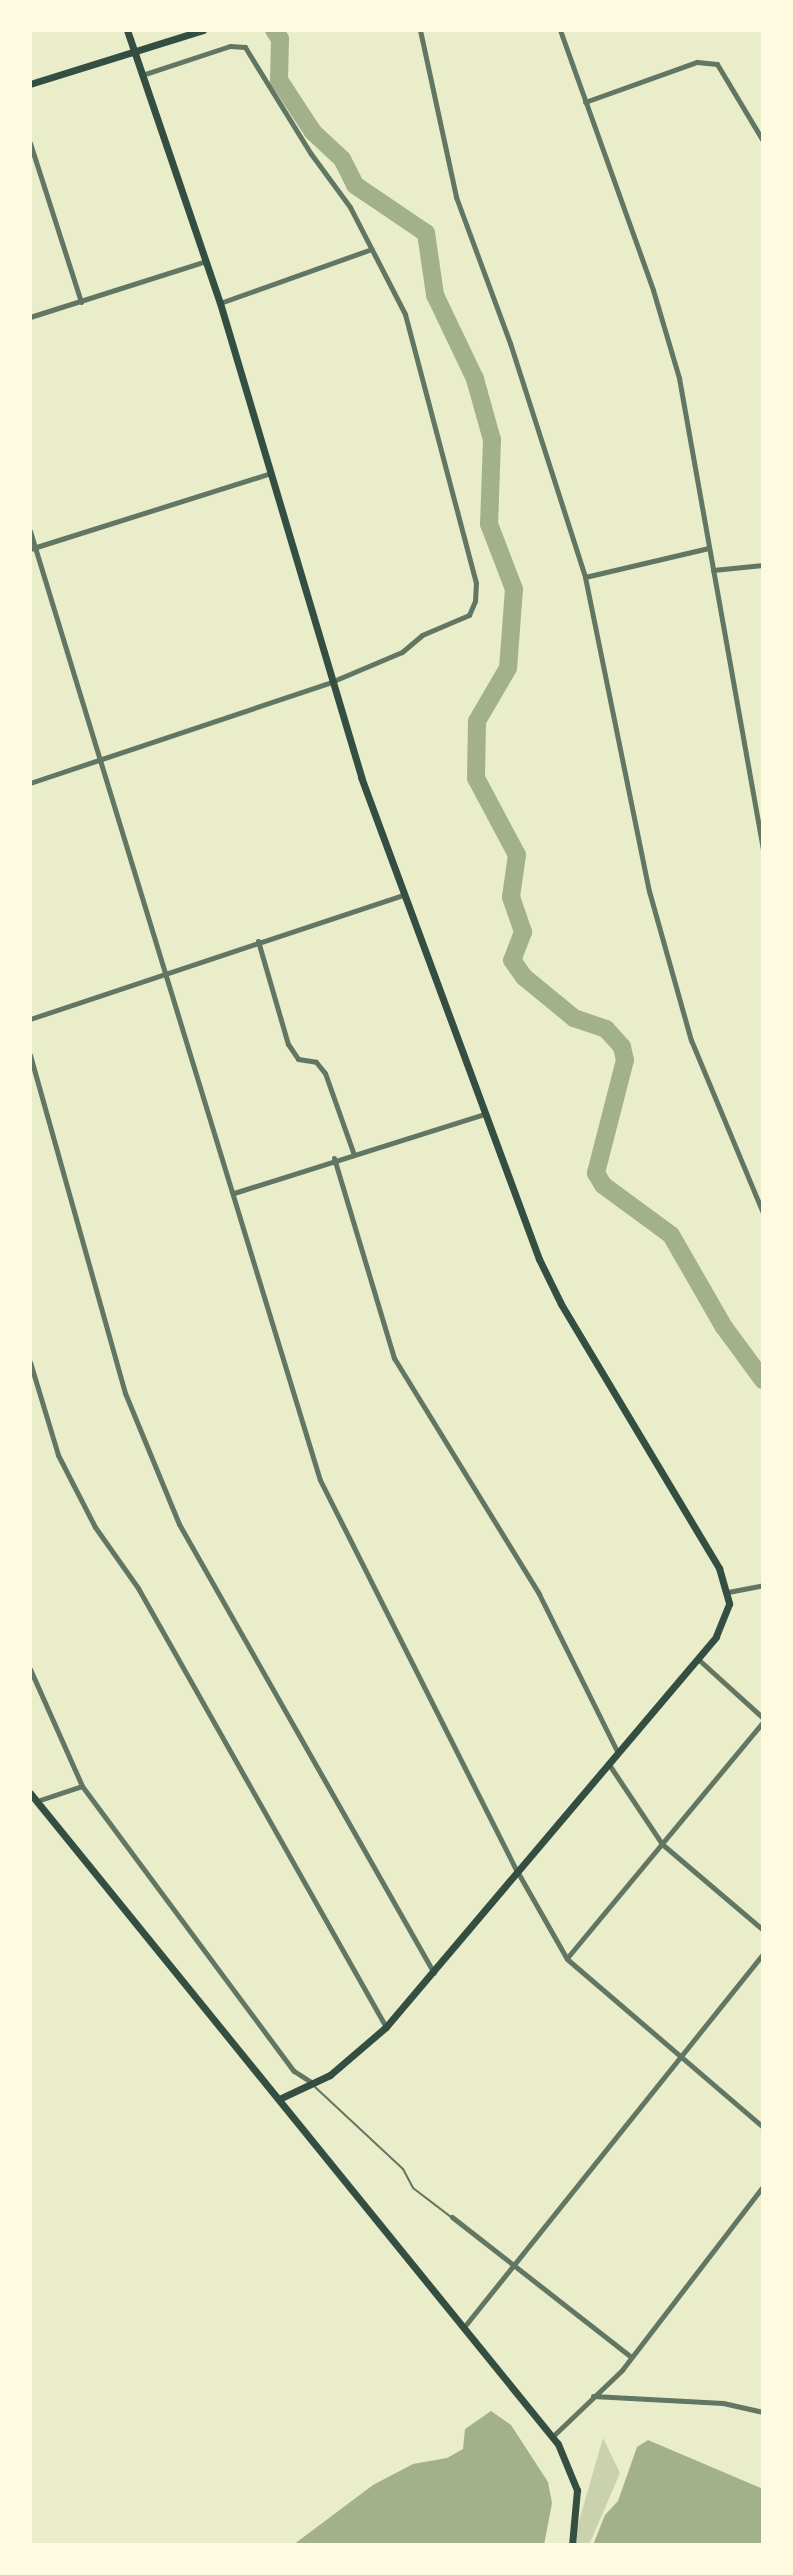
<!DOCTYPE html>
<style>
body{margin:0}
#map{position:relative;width:793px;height:2575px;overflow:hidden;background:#e9edc9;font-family:"Alegreya Sans",sans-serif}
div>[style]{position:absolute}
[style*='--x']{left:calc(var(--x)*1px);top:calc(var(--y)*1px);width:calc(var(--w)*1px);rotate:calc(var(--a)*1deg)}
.green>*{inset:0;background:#cad2ad}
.water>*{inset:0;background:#a3b18a}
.river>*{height:18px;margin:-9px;padding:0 9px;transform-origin:9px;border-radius:9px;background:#a3b18a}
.service>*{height:2px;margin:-1px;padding:0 1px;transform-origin:1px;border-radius:1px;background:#617663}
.minor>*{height:5px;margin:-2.5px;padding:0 2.5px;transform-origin:2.5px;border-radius:2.5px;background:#617663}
.secondary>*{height:7px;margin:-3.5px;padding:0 3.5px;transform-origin:3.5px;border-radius:3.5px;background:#344e41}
span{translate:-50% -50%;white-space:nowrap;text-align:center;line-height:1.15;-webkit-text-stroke:6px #fefae0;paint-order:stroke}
.frame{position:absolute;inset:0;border:32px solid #fefae0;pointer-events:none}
</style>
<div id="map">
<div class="green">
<i style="clip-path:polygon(603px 2438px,620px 2473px,589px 2545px,572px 2545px)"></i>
</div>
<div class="water">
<i style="clip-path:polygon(491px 2411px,511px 2425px,548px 2482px,552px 2503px,544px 2545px,293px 2545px,373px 2485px,413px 2464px,447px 2458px,463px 2449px,465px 2429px)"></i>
<i style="clip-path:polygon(648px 2440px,763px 2489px,763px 2545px,593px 2545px,605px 2515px,618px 2501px,637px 2447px)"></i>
</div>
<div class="river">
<i style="--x:274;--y:30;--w:11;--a:56"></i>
<i style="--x:280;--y:39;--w:41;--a:91.4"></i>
<i style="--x:279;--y:80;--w:62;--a:56.8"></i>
<i style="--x:313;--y:132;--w:40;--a:43"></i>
<i style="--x:342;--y:159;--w:29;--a:63"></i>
<i style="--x:355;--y:185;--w:86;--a:34.1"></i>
<i style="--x:426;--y:233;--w:63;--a:81.7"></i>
<i style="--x:435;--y:295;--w:93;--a:64.5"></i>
<i style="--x:475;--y:379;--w:63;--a:74.4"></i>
<i style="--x:492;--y:440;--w:84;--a:92"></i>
<i style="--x:489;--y:524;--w:70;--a:69"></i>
<i style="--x:514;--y:589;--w:79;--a:94.3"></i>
<i style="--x:508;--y:668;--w:61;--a:120.3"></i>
<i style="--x:477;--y:721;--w:57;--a:91"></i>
<i style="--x:476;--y:778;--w:87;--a:62"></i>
<i style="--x:517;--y:855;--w:42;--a:98.1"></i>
<i style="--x:511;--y:897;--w:37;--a:71"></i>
<i style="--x:523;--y:932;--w:30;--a:111"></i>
<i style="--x:512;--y:960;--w:21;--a:55"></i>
<i style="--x:524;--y:977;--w:65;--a:39.4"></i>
<i style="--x:574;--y:1018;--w:34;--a:19"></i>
<i style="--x:606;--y:1029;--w:24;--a:48"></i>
<i style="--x:622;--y:1047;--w:13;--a:77"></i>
<i style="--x:625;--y:1060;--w:117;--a:104.4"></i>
<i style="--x:596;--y:1173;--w:14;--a:60"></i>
<i style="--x:603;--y:1185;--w:84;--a:36.3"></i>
<i style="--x:671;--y:1235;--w:106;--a:60.1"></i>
<i style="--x:724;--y:1327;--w:66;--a:53.7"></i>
</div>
<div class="service">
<i style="--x:315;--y:2087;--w:120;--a:43"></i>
<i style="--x:403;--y:2169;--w:21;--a:62"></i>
<i style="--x:413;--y:2188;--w:48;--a:37.3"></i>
</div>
<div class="minor">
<i style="--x:420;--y:30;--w:171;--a:77.8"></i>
<i style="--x:456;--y:197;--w:156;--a:69.7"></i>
<i style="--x:510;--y:343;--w:246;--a:72.2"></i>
<i style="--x:585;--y:577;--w:320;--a:78.5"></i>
<i style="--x:649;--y:891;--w:155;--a:74.3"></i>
<i style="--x:691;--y:1040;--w:187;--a:67.4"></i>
<i style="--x:560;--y:30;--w:276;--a:70.3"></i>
<i style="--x:653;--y:290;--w:92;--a:73.5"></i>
<i style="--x:679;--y:378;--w:480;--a:79.9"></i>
<i style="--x:585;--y:102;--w:119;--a:-19.7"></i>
<i style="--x:697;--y:62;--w:20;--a:6"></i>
<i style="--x:717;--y:64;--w:90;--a:59.1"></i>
<i style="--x:30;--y:143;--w:167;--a:72.2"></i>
<i style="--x:220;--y:303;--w:161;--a:-19.6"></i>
<i style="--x:30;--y:317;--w:182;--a:-17.6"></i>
<i style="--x:30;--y:531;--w:992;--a:73.01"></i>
<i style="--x:320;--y:1480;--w:438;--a:63.3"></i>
<i style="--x:517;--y:1871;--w:101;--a:60.4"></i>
<i style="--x:567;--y:1959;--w:258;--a:40.6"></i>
<i style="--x:30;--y:549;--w:253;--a:-17.5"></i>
<i style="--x:713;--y:570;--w:50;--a:-5.7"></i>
<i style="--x:585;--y:577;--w:127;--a:-13.2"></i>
<i style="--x:30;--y:783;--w:317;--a:-18.5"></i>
<i style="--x:331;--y:682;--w:77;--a:-22.9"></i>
<i style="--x:402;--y:652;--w:26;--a:-40"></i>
<i style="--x:422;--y:635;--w:51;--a:-23.1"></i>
<i style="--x:469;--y:615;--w:15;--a:-67"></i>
<i style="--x:475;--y:601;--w:18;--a:-87"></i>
<i style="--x:476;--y:583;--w:278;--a:-104.8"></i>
<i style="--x:405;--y:314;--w:120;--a:-117.2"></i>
<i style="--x:350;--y:207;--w:66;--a:-126.3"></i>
<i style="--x:311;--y:154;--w:126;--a:-121.7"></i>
<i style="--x:245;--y:47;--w:15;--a:-176"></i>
<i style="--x:230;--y:46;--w:93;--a:161.8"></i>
<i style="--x:258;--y:941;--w:107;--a:73.8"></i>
<i style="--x:288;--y:1044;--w:18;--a:56"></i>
<i style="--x:298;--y:1059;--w:18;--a:9"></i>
<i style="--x:316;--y:1062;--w:14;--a:51"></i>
<i style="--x:325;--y:1073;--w:84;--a:70.5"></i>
<i style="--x:30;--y:1019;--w:392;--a:-18.4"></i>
<i style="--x:30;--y:1055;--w:351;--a:74.3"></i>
<i style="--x:125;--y:1393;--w:142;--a:67.6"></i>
<i style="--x:179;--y:1524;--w:516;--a:60.41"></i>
<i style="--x:334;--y:1158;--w:209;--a:73.3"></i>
<i style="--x:394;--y:1358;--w:277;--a:58.4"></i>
<i style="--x:539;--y:1594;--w:175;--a:63.6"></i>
<i style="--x:234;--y:1193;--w:263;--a:-17.5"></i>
<i style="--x:30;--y:1362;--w:97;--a:73.2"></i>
<i style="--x:58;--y:1455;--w:81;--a:62.8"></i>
<i style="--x:95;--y:1527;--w:75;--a:54.8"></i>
<i style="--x:138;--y:1588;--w:504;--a:60.54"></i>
<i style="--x:728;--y:1592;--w:36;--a:-11"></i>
<i style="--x:698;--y:1659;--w:88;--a:42.2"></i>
<i style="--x:30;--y:1669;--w:128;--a:66"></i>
<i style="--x:82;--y:1786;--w:355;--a:53.4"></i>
<i style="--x:294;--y:2071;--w:20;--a:33"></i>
<i style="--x:608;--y:1763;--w:97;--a:56.3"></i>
<i style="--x:662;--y:1844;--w:133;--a:40.4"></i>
<i style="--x:37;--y:1801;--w:47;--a:-18.4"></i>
<i style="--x:567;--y:1958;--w:307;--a:-50.3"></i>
<i style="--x:452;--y:2217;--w:227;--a:38"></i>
<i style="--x:464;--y:2327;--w:478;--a:-51.3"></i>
<i style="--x:593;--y:2396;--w:130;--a:3.1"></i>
<i style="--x:723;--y:2403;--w:41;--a:12.7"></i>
<i style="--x:552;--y:2437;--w:97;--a:-43.7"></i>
<i style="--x:622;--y:2370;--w:232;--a:-52.5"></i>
</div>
<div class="secondary">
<i style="--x:127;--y:30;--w:288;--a:71.2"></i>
<i style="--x:220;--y:303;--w:495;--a:73.4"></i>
<i style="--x:361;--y:777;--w:514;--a:69.73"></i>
<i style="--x:539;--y:1259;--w:50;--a:63.9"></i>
<i style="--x:561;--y:1304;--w:308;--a:59.1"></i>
<i style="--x:719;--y:1568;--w:37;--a:74"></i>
<i style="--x:729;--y:1604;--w:35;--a:112"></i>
<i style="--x:716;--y:1637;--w:511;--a:130.24"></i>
<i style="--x:386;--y:2027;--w:74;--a:139.4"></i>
<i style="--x:330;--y:2075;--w:56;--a:154.8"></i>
<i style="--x:30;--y:84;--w:181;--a:-17.3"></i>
<i style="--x:30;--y:1793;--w:838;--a:50.96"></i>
<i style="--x:558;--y:2444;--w:50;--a:67.6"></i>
<i style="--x:577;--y:2490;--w:55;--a:95.2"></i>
</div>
<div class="frame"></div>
</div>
